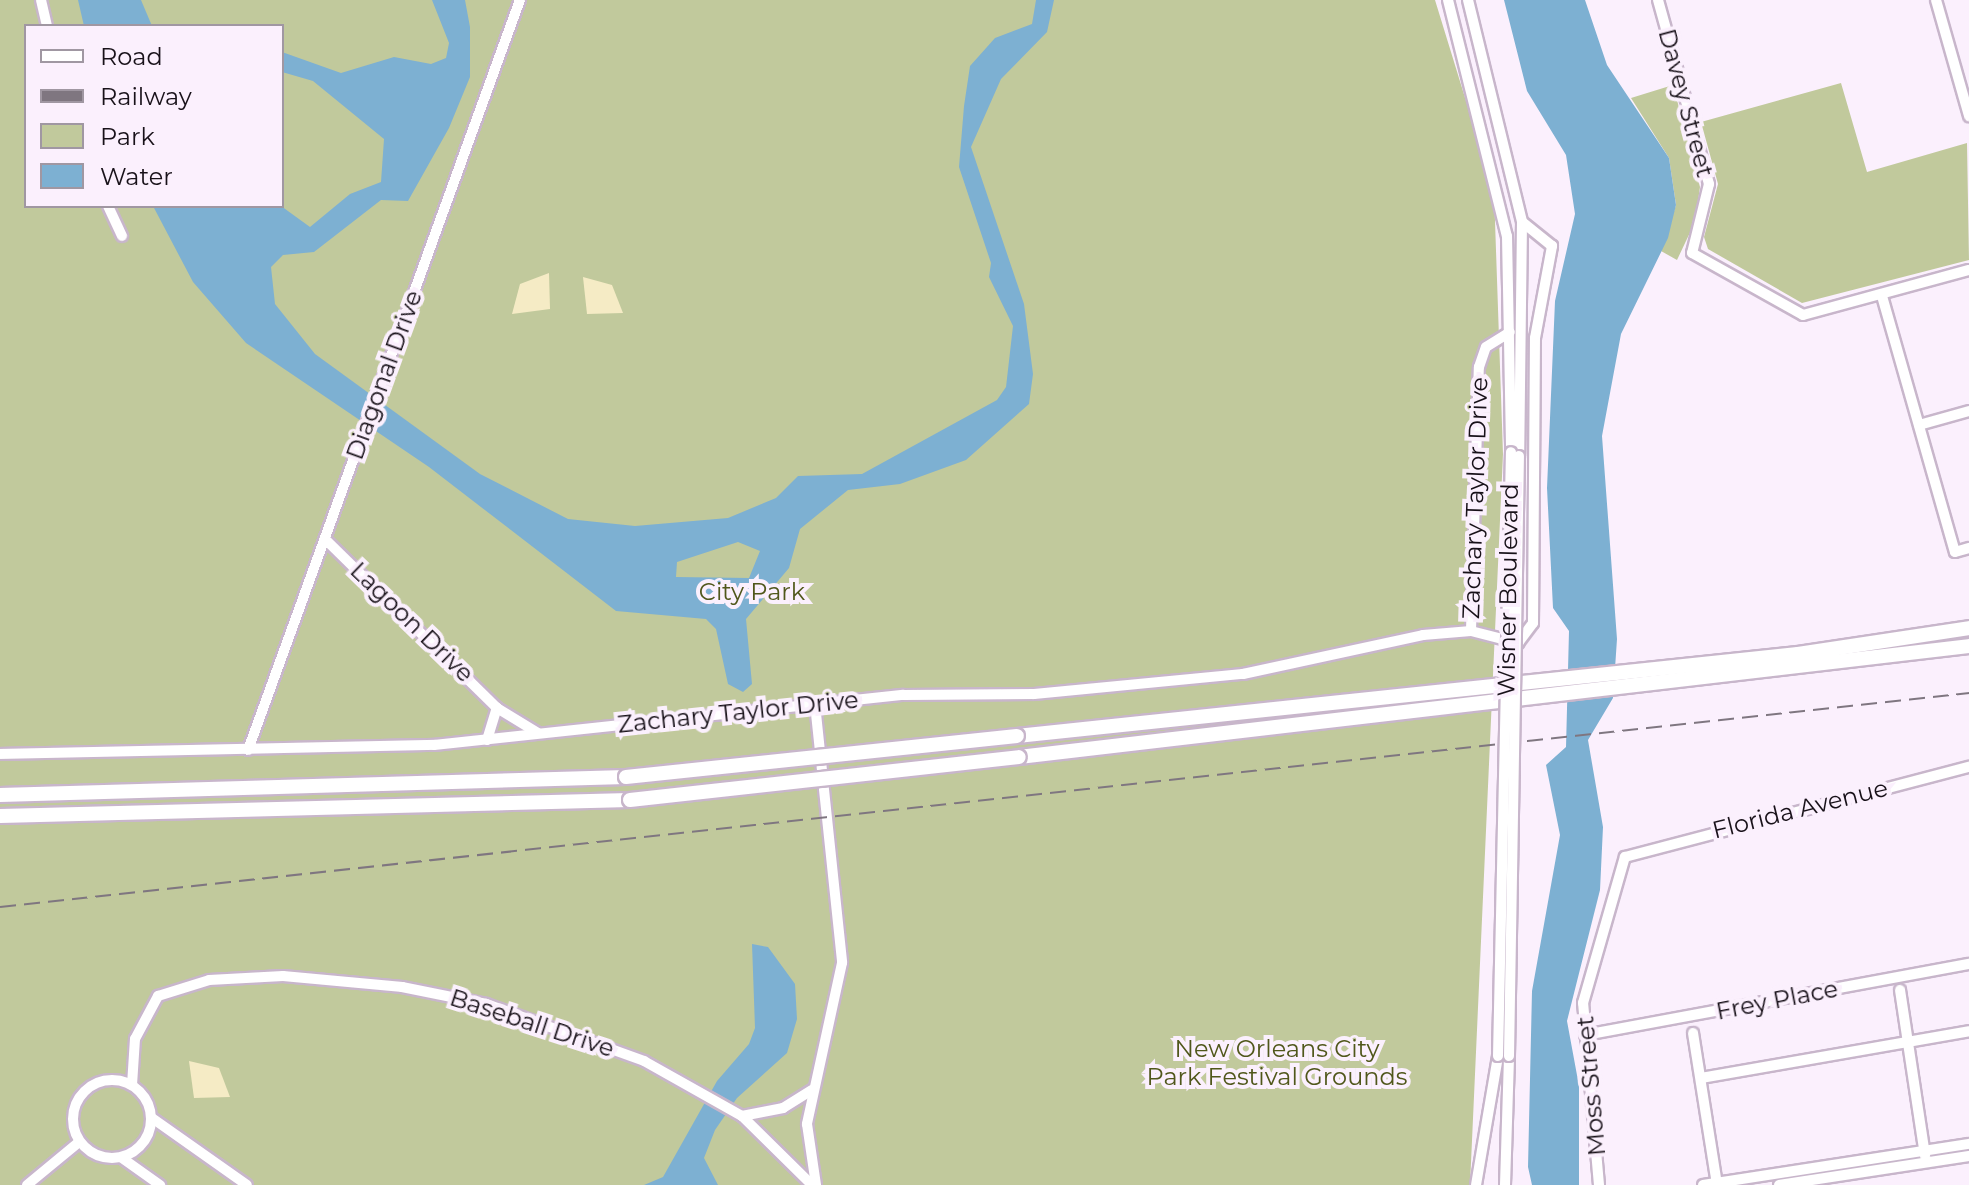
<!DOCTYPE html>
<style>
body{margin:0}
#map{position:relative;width:1969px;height:1185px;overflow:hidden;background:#fbf0fd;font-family:Montserrat,sans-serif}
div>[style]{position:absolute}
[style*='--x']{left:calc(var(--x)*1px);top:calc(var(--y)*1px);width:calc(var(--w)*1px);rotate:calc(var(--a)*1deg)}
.green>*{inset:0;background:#c1c99c}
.sand>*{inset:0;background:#f5ebc5}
.water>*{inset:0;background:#7db0d2}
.roads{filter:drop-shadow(2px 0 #c8b6cb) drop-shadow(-2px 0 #c8b6cb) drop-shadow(0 2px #c8b6cb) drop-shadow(0 -2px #c8b6cb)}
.minor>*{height:10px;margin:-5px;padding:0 5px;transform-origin:5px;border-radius:5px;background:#fff}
.minor>.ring{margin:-5px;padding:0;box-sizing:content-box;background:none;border:10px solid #fff;border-radius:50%}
.highway>*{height:14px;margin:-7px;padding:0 7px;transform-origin:7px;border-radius:7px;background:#fff}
.rail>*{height:2px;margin-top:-1px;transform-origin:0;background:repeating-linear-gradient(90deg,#7f7680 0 16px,transparent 0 24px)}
.bridges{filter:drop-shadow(2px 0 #c8b6cb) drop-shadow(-2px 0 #c8b6cb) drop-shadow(0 2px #c8b6cb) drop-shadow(0 -2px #c8b6cb)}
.minor-bridge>*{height:10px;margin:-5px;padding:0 5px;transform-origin:5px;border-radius:5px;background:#fff}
.highway-bridge>*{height:14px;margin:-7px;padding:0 7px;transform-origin:7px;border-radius:7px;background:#fff}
span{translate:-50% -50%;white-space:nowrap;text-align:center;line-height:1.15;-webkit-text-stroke:8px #fbf0fd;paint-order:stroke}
.street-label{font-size:24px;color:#181119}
.park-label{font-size:24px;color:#50571b}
.legend{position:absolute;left:24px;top:24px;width:260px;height:184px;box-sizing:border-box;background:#fbf0fd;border:2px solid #a097a2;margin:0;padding:10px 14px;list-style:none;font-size:24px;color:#181119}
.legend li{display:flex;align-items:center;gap:16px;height:40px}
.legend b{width:40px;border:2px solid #a097a2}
</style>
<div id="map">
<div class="green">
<i style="clip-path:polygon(evenodd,0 0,1435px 0,1494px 192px,1503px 454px,1470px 1185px,0 1185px,0 0,26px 26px,282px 26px,282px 206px,26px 206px,26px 26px)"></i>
<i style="clip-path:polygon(1841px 83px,1867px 172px,1967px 143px,1969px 260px,1802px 303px,1708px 249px,1704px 237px,1718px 184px,1701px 122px)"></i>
<i style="clip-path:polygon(1673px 85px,1700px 187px,1695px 222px,1677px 260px,1661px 251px,1676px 205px,1669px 158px,1631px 98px)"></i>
</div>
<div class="sand">
<i style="clip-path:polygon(549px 273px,550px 309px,512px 314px,520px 284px)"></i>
<i style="clip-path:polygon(583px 277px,612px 285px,623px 313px,587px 314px)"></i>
<i style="clip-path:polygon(189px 1061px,219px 1068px,230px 1097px,194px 1098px)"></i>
</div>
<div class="water">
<i style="clip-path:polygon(78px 0,141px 0,152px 26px,84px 26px)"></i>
<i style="clip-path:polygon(evenodd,432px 0,465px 0,470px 27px,470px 77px,449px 128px,408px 201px,381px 200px,314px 252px,283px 255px,271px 267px,275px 304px,315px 354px,480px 474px,568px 519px,635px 526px,728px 518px,776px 498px,798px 476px,862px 474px,997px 400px,1006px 387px,1013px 326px,989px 277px,991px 263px,959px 167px,964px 106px,970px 66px,995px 38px,1032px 24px,1036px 0,1054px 0,1047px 32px,1001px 79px,971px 147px,1024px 304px,1033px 374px,1029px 404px,966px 460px,900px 484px,848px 490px,800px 529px,789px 568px,746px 619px,752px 684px,743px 692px,728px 684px,716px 629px,706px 619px,616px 611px,429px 467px,246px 343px,193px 282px,153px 206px,281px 206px,310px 227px,350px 194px,381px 182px,384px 139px,313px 81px,282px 72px,282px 52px,341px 73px,394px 57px,431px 64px,446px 58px,449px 43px,432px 0,738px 542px,760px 551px,749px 578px,676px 577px,677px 562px,738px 542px)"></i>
<i style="clip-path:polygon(1504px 0,1585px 0,1607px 65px,1669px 158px,1676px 205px,1668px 238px,1621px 334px,1602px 436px,1617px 639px,1613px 698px,1588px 740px,1603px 827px,1600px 890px,1567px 1021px,1579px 1086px,1579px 1185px,1532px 1185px,1528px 1167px,1532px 991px,1560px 835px,1546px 765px,1566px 747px,1569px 631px,1553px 608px,1547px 488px,1555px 301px,1575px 214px,1566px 155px,1527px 91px)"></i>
<i style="clip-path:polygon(752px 944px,768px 947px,795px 984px,797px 1019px,787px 1053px,737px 1098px,715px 1130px,704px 1158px,718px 1185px,644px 1185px,663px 1177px,717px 1081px,749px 1044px,755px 1028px)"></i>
</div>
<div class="roads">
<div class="minor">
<i style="--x:41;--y:0;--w:27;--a:77"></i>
<i style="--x:1448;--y:0;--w:243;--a:76"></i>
<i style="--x:1507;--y:236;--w:216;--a:88.9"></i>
<i style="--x:1468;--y:0;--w:228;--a:76.3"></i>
<i style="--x:1522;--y:222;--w:234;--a:90.7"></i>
<i style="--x:1658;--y:0;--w:191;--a:74.5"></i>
<i style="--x:1709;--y:184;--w:71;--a:103.8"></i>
<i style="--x:1692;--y:253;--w:127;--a:29.2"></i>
<i style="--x:1803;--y:315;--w:172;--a:-15.2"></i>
<i style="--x:1936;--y:0;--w:121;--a:74.1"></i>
<i style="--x:108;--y:206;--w:33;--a:65"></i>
<i style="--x:1882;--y:296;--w:266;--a:74.1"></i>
<i style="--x:1955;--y:552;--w:15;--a:-16"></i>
<i style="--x:1919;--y:425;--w:52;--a:-15.6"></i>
<i style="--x:325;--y:539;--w:241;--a:44.5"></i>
<i style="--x:497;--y:708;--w:48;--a:31.4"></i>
<i style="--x:1471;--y:631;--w:264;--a:-88.3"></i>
<i style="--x:1479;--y:367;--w:21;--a:-71"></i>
<i style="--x:1486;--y:347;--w:28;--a:-32"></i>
<i style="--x:815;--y:704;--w:260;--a:84"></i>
<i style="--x:842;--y:963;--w:165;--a:102.3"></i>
<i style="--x:807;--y:1124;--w:62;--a:81.6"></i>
<i style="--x:487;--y:740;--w:34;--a:-73"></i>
<i style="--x:248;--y:750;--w:798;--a:-70.07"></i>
<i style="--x:0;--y:754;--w:434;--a:-1.2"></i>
<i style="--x:434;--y:745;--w:472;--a:-6.1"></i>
<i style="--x:903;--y:695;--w:131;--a:-0.4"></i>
<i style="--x:1034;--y:694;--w:210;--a:-5.5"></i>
<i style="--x:1243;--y:674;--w:184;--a:-12.2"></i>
<i style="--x:1423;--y:635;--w:48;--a:-4.8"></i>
<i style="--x:1471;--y:631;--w:49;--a:14.3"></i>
<i style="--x:1518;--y:643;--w:25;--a:-53"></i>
<i style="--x:1533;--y:623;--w:285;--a:-89.6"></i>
<i style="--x:1535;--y:338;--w:94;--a:-79.5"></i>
<i style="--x:1552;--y:246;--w:38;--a:-141"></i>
<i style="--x:1900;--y:990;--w:168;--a:81.4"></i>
<i style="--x:1693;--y:1033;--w:154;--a:81"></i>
<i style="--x:1585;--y:1035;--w:391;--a:-10.5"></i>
<i style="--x:1701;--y:1078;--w:272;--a:-9.9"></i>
<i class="ring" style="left:73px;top:1080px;width:68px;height:68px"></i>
<i style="--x:132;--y:1085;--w:46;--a:-86.3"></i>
<i style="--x:135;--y:1039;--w:49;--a:-61.9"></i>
<i style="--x:158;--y:996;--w:53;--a:-17.4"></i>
<i style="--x:209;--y:980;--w:74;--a:-3.1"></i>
<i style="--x:283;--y:976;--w:120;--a:5.3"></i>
<i style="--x:402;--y:987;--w:86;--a:11.4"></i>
<i style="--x:486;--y:1004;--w:168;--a:19.8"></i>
<i style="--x:644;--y:1061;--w:112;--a:29.3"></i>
<i style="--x:742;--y:1116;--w:42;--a:-11"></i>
<i style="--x:783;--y:1108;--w:34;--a:-32"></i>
<i style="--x:742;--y:1116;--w:98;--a:44.6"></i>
<i style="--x:152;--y:1118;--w:116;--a:35.2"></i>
<i style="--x:122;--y:1158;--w:47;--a:35.4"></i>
<i style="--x:27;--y:1185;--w:67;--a:-39.6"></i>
<i style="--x:1476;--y:1185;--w:131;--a:-80.3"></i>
<i style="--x:1505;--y:1185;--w:129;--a:-88.2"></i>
<i style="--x:1599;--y:1185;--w:183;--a:-95"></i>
<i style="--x:1583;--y:1003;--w:152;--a:-74"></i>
<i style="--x:1625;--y:857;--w:356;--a:-14.7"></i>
<i style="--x:1703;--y:1185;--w:269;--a:-8.8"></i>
<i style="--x:1779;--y:1185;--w:192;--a:-8.7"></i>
</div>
<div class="highway">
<i style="--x:1017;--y:736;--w:785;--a:-5.99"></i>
<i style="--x:1798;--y:654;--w:173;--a:-8.6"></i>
<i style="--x:1019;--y:757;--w:956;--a:-6.66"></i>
<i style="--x:0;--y:795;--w:626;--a:-1.65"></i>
<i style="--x:0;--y:816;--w:630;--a:-1.45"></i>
</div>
</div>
<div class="rail">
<i style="--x:0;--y:907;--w:1981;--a:-6.2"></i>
</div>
<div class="bridges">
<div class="minor-bridge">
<i style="--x:1498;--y:1056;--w:604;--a:-88.77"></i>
<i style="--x:1509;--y:1056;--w:600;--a:-89.05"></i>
</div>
<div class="highway-bridge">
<i style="--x:626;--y:777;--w:393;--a:-6"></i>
<i style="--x:630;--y:800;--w:391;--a:-6.3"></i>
</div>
</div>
<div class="street-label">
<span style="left:1686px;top:103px;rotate:75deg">Davey Street</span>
<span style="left:384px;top:375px;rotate:-70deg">Diagonal Drive</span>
<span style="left:1475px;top:498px;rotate:-88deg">Zachary Taylor Drive</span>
<span style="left:1508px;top:590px;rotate:-89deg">Wisner Boulevard</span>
<span style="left:412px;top:622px;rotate:44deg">Lagoon Drive</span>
<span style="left:738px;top:712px;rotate:-6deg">Zachary Taylor Drive</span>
<span style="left:1800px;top:809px;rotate:-14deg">Florida Avenue</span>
<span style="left:1777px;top:1000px;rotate:-11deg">Frey Place</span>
<span style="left:532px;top:1023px;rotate:18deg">Baseball Drive</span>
<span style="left:1591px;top:1086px;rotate:-95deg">Moss Street</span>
</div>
<div class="park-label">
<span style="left:752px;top:592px">City Park</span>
<span style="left:1277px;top:1063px">New Orleans City<br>Park Festival Grounds</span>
</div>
<ul class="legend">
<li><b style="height:10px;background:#fff"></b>Road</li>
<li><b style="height:10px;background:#7f7680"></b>Railway</li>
<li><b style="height:22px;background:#c1c99c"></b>Park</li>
<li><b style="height:22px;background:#7db0d2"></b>Water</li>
</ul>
</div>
